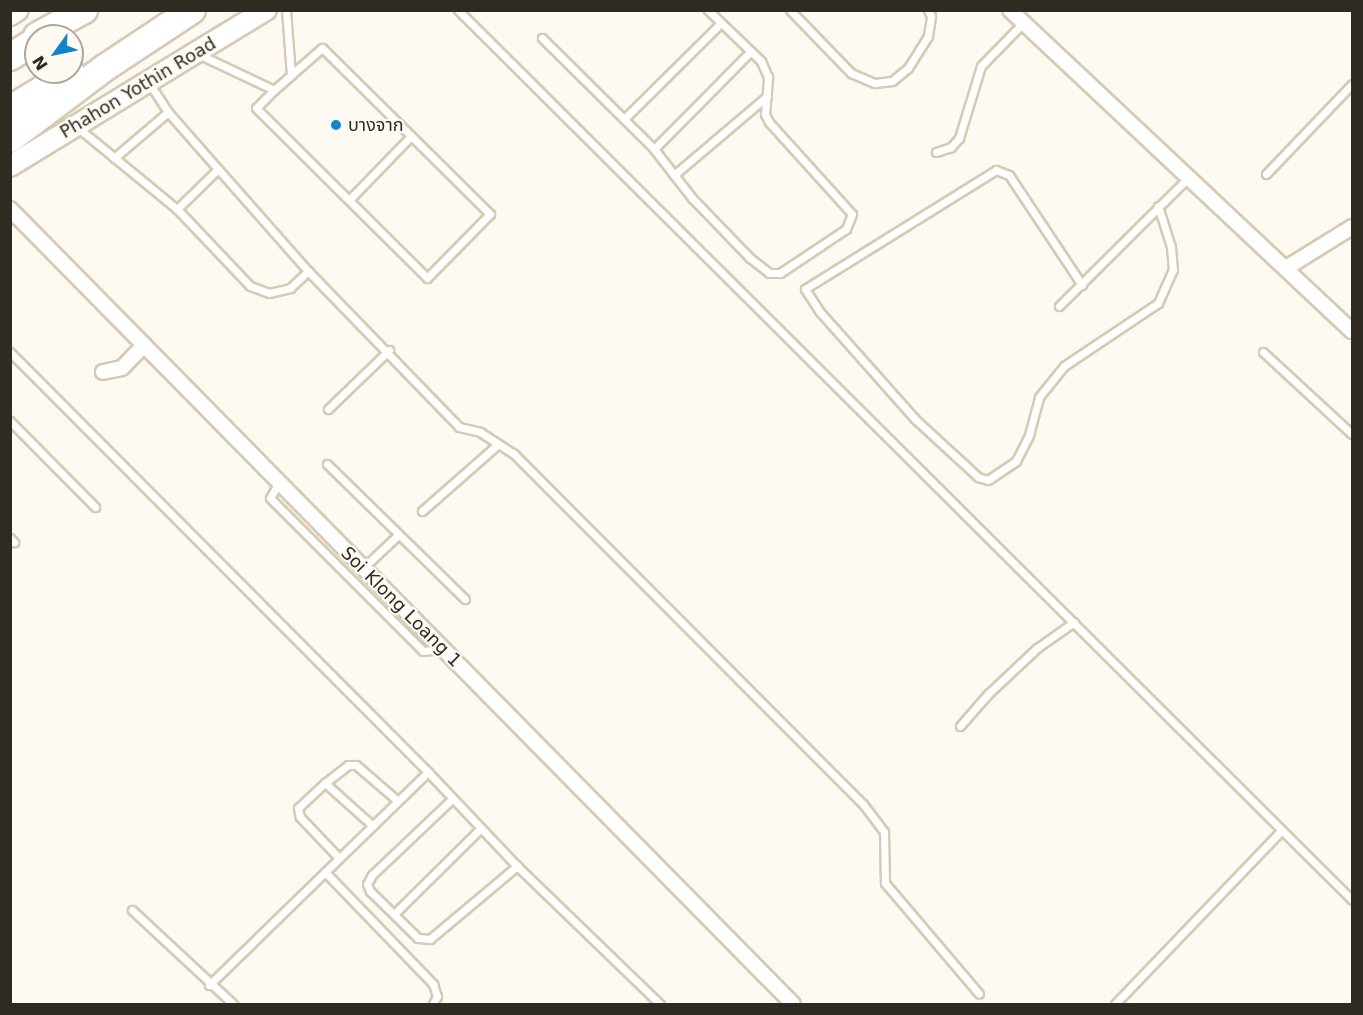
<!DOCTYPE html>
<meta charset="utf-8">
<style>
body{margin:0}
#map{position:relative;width:1363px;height:1015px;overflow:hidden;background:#fffaf1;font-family:"DejaVu Sans","Noto Sans Thai",sans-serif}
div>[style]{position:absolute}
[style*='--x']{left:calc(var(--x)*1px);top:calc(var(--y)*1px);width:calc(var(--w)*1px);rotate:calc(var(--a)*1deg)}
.roads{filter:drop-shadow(2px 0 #d6cab3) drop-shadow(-2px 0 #d6cab3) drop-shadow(0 2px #d6cab3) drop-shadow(0 -2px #d6cab3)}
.lane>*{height:7px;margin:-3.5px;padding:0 3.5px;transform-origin:3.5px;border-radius:3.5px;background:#fff}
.street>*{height:14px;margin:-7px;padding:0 7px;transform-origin:7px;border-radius:7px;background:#fff}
.secondary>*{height:20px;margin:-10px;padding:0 10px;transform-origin:10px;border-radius:10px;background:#fff}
.highway>*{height:26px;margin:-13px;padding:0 13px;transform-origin:13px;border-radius:13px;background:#fff}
.dots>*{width:16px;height:16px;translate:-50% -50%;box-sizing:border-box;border:3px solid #fffaf1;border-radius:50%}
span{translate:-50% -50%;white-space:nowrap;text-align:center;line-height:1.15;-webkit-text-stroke:4.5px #fffaf1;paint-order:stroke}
.street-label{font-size:18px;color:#2f2b22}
.poi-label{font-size:18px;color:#2f2b22}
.left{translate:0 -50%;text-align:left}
.frame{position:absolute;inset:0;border:12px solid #2f2b22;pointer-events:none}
.north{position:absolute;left:24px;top:24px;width:60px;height:60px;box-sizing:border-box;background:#fffaf1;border:2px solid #aca79e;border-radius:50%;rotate:237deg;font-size:16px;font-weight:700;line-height:24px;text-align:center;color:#2f2b22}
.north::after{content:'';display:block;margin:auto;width:21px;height:27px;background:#0e86ce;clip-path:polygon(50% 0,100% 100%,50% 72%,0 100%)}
</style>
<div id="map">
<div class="roads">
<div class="lane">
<i style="--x:458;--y:10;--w:1261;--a:44.87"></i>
<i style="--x:790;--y:10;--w:88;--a:45.9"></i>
<i style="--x:851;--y:73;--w:26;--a:23"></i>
<i style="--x:875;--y:83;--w:17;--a:-7"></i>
<i style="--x:892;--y:81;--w:21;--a:-39"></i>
<i style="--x:908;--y:68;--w:38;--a:-58"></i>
<i style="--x:928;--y:36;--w:20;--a:-81"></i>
<i style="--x:931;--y:16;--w:7;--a:-117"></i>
<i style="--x:542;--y:38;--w:158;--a:44.7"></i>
<i style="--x:654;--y:149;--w:62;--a:52.2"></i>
<i style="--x:692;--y:198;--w:83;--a:46"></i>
<i style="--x:750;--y:258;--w:24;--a:38"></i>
<i style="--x:769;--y:273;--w:11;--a:0"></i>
<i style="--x:780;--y:273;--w:79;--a:-33.7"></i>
<i style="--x:846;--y:229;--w:16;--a:-68"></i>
<i style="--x:852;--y:214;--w:124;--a:-132.1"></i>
<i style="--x:769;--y:122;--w:9;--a:-117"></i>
<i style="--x:765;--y:114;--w:37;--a:-85"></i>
<i style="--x:768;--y:77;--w:17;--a:-114"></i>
<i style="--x:761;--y:61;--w:74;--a:-136.1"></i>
<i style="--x:198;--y:54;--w:84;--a:25.3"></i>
<i style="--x:274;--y:90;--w:23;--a:-41"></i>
<i style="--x:291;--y:75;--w:65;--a:-94.4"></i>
<i style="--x:274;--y:90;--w:25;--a:135"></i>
<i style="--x:256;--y:108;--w:241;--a:44.8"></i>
<i style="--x:427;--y:278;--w:90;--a:-45.5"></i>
<i style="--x:490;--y:214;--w:236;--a:-135.3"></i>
<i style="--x:322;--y:48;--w:41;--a:138.9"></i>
<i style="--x:624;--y:119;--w:136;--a:-44.7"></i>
<i style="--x:77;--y:127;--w:129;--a:39.4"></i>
<i style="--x:177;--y:209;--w:57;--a:-44.3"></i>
<i style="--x:218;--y:169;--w:76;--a:-131.3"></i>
<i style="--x:168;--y:112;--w:33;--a:-123"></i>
<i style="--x:654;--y:149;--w:136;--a:-45.3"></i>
<i style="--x:936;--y:152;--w:16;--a:-18"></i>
<i style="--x:951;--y:147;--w:12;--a:-48"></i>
<i style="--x:959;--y:138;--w:75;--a:-73"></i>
<i style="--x:981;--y:66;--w:60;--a:-45.7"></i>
<i style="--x:114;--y:158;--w:71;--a:-40.4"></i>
<i style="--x:1266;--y:174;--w:124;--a:-46.3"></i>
<i style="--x:674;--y:175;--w:122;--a:-40.3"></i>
<i style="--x:349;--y:200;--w:89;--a:-45.9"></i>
<i style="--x:177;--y:209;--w:106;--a:46.5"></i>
<i style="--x:250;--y:286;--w:20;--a:20"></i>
<i style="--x:269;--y:293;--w:22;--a:-13"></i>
<i style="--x:290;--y:288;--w:25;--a:-43"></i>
<i style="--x:308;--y:271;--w:136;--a:-131.4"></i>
<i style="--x:308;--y:271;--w:217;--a:45.9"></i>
<i style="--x:459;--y:427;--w:22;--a:13"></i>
<i style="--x:480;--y:432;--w:40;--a:32.9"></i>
<i style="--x:514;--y:454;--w:494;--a:45.1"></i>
<i style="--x:863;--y:804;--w:35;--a:53"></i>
<i style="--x:884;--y:832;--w:51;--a:88.9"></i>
<i style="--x:885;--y:883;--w:145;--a:49.7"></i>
<i style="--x:1082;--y:285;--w:132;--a:-123.6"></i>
<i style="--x:1009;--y:175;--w:14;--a:-159"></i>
<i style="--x:996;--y:170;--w:225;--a:148.1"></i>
<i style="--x:805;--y:289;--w:27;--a:57"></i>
<i style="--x:820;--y:312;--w:143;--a:48.4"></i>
<i style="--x:915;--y:419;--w:86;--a:42.6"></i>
<i style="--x:978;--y:477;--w:10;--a:17"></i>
<i style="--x:988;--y:480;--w:34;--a:-34"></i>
<i style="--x:1016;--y:461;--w:29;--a:-63"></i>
<i style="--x:1029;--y:435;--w:39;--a:-75"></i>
<i style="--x:1039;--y:397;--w:40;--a:-51"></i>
<i style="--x:1064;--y:366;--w:113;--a:-33.8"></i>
<i style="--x:1158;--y:303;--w:36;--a:-66"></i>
<i style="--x:1173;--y:270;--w:23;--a:-95"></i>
<i style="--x:1171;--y:247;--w:43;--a:-107.6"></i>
<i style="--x:1059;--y:306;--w:182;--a:-44.8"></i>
<i style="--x:10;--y:352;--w:593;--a:45.14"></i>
<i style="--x:428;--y:772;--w:129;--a:46.6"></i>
<i style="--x:517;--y:866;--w:199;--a:44"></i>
<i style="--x:1263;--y:352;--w:121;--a:42.7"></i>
<i style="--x:328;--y:409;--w:85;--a:-44"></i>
<i style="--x:10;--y:421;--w:121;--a:45.3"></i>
<i style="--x:327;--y:464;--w:193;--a:44.4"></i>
<i style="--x:279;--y:482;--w:18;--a:119"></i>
<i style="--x:270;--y:498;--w:216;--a:45"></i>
<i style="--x:423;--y:651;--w:19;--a:-6"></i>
<i style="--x:422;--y:511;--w:100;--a:-41.3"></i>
<i style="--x:10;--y:538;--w:6;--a:45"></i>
<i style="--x:363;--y:568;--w:48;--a:-43.3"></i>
<i style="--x:960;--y:726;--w:43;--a:-48.8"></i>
<i style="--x:988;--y:694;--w:67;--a:-43.2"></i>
<i style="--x:1037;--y:648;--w:45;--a:-35.1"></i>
<i style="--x:325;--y:783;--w:29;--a:-38"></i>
<i style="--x:348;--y:765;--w:8;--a:0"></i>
<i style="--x:356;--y:765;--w:55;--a:40.6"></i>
<i style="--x:452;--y:799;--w:110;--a:136.5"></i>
<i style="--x:372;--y:875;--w:10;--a:119"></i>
<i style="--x:367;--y:884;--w:8;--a:67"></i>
<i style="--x:370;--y:891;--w:67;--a:44.4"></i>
<i style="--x:418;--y:938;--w:12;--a:5"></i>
<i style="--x:430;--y:939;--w:114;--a:-40"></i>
<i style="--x:339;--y:858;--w:57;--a:-133.6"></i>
<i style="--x:300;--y:817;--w:9;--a:-103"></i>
<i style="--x:298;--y:808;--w:37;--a:-43"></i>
<i style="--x:325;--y:783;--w:64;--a:41.9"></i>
<i style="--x:325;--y:872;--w:156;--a:46"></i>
<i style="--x:433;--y:984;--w:13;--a:72"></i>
<i style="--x:437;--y:996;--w:9;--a:117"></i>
<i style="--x:132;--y:910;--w:138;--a:42.9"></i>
<i style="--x:394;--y:914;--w:121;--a:-44.7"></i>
<i style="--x:209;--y:985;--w:305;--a:-44.2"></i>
<i style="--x:1115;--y:1004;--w:241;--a:-46.2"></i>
</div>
<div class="street">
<i style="--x:1010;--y:10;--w:469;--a:43.2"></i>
<i style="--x:10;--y:209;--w:1116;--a:45.44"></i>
<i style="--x:1286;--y:268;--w:78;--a:-31.8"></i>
<i style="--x:103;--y:372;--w:19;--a:-12"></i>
<i style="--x:122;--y:368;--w:32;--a:-46"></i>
</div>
<div class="secondary">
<i style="--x:10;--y:15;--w:9;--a:-32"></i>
<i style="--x:10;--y:166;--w:300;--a:-31.4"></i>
</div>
<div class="highway">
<i style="--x:37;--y:36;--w:54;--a:-29"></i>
<i style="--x:10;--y:57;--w:31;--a:-32"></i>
<i style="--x:10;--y:109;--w:71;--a:-31.2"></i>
<i style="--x:10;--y:139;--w:120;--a:-36.9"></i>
<i style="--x:106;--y:67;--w:103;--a:-33.5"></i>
</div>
</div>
<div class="dots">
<i style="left:336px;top:125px;background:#0e86ce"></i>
</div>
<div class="street-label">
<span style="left:138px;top:88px;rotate:-31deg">Phahon Yothin Road</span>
<span style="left:401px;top:607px;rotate:45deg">Soi Klong Loang 1</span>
</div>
<div class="poi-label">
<span class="left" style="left:348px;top:125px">บางจาก</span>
</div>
<div class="frame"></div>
<div class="north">N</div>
</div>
